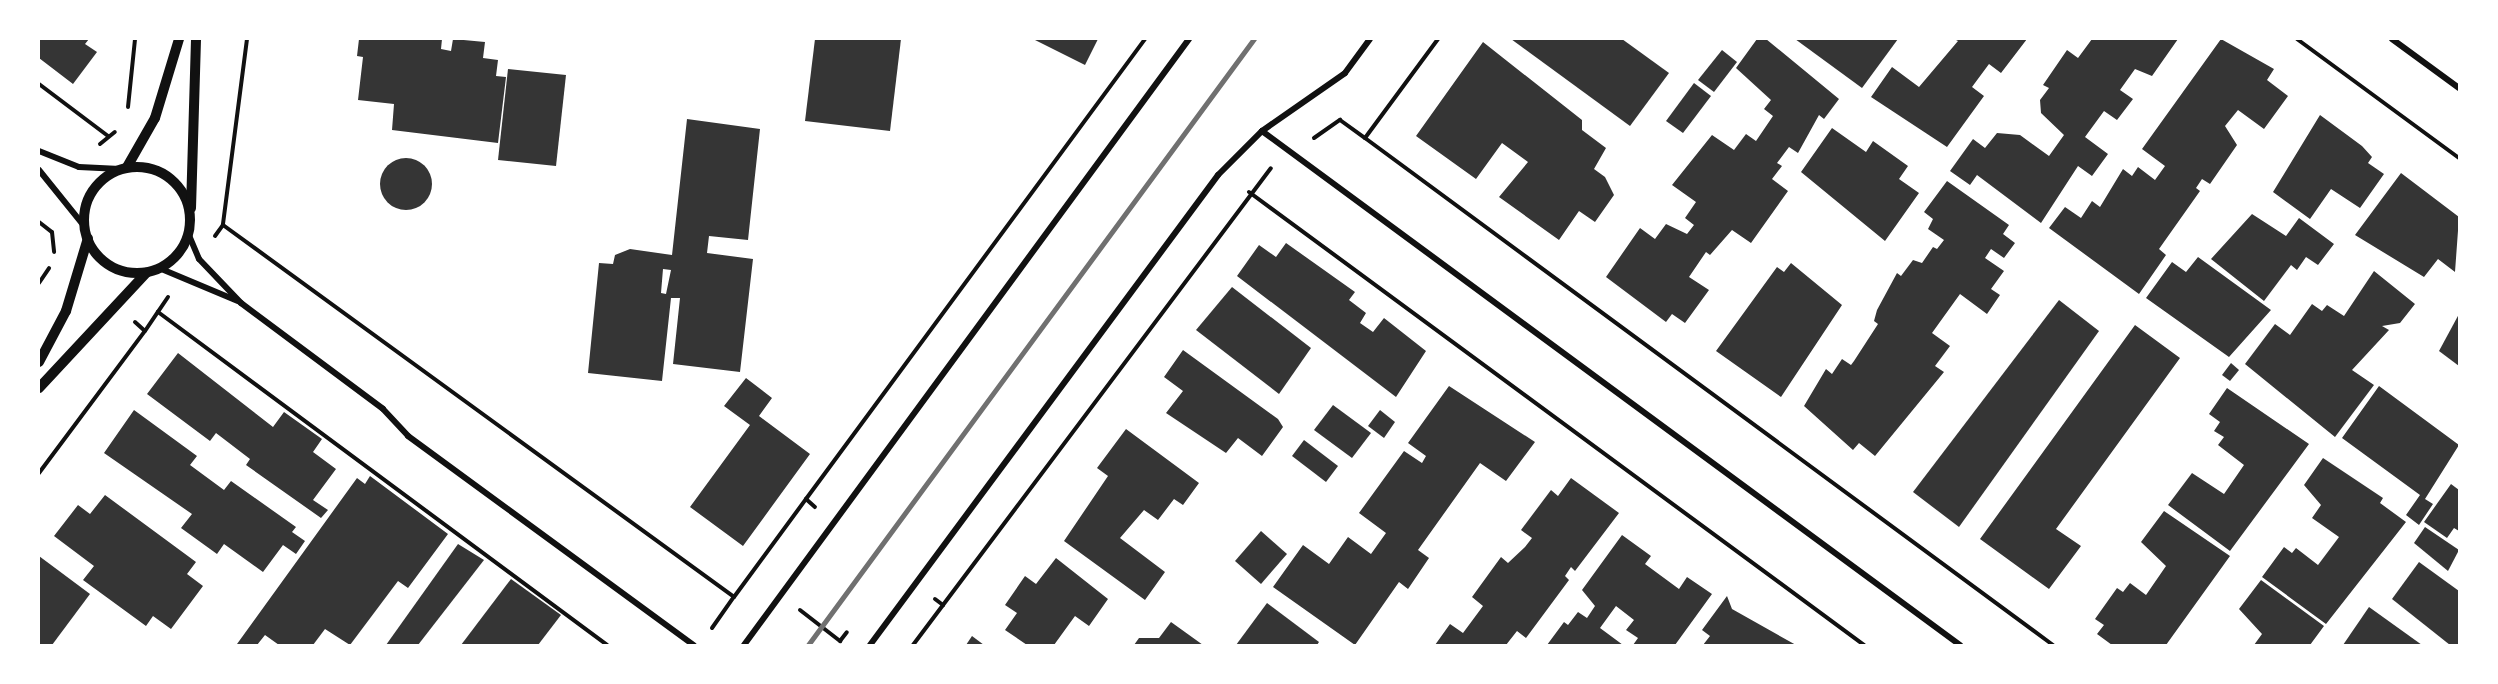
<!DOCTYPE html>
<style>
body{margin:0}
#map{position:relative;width:2498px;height:684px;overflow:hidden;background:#fff;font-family:"Open Sans",sans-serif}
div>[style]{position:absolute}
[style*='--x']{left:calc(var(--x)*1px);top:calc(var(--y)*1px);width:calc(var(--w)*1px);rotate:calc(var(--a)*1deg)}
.building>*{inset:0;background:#353535}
.round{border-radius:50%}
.path>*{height:4px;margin:-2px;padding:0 2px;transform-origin:2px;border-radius:2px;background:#111}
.minor>*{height:6px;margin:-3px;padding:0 3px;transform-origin:3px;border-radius:3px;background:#111}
.tertiary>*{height:10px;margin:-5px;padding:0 5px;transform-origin:5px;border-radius:5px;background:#111}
.tertiary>.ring{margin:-5px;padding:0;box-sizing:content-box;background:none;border:10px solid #111;border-radius:50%}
.rail>*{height:4.5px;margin:-2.25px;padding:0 2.25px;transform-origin:2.25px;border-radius:2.25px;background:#707070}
span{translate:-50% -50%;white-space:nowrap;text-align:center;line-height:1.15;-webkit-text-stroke:6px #fff;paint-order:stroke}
.frame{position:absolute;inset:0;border:40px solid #fff;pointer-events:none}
</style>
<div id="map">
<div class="building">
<i style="clip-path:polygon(39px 39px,89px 39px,85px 44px,97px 52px,73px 84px,39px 58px)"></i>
<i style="clip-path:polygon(359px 39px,442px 39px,441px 49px,451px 51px,453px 39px,485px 42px,483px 58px,498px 60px,496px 76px,506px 77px,498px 143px,392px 130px,394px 104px,358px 100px,363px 57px,357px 56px)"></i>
<i style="clip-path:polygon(815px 39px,901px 39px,890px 131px,805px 121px)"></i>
<i style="clip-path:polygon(1033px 39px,1098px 39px,1085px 65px)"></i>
<i style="clip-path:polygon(1511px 39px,1622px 39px,1669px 73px,1630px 126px)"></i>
<i style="clip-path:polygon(1757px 39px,1766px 39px,1839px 99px,1824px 119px,1819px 115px,1798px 153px,1789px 147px,1777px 163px,1782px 166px,1772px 179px,1788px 191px,1751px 243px,1732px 230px,1710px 255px,1706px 252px,1689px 277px,1709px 290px,1685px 323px,1672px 314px,1666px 322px,1606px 277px,1640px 228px,1655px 239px,1666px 224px,1687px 234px,1694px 225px,1685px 218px,1696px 202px,1672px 185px,1712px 135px,1734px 150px,1746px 134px,1756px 141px,1773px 116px,1764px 109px,1771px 100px,1736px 68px)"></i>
<i style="clip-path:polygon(1795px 39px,1898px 39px,1862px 88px)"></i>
<i style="clip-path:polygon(1954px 39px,2027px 39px,2001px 73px,1989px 64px,1972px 87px,1984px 96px,1947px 147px,1871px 97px,1892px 67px,1919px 87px,1958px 41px)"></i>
<i style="clip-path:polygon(2092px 39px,2178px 39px,2152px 76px,2135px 69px,2120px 90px,2133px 99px,2117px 120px,2104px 111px,2085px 137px,2108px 154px,2092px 176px,2078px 166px,2041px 223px,1977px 175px,1970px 185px,1950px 171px,1973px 139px,1985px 148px,1997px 133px,2020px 135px,2049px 156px,2064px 135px,2041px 113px,2040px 100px,2049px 88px,2043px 85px,2067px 50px,2078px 58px)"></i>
<i style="clip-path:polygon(2221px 39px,2274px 69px,2267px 80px,2288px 96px,2264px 129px,2238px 110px,2225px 126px,2237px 145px,2210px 184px,2202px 179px,2196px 188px,2200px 191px,2159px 249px,2166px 255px,2139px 294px,2049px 228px,2065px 207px,2081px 218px,2092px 201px,2100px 207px,2123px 169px,2132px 176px,2138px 167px,2155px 180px,2165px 166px,2142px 149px)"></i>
<i style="clip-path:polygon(1483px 42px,1582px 120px,1582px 130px,1606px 148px,1594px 169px,1605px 177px,1614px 195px,1595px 222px,1579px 211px,1559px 240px,1499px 197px,1528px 162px,1502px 143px,1476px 179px,1416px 136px)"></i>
<i style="clip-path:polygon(1722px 50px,1737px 62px,1714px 92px,1698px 80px)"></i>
<i style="clip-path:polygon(508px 69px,566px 75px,556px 166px,498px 160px)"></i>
<i style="clip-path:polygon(1694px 83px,1711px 96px,1683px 133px,1666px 121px)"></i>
<i style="clip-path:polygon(2320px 115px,2362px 146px,2372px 157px,2368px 163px,2384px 174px,2360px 208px,2331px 189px,2310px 219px,2273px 192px)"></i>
<i style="clip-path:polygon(evenodd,687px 119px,760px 129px,748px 240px,709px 236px,707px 253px,753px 259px,740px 372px,673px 364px,680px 298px,671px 298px,662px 381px,588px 373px,599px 263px,613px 264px,615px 255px,630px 249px,672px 255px,687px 119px,663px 269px,671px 270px,666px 294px,661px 293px,663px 269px)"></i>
<i style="clip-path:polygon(1832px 128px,1866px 152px,1873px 141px,1908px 166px,1899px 179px,1919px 193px,1885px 241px,1801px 172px)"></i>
<i class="round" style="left:380px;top:158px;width:52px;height:52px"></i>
<i style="clip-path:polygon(2401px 173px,2459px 217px,2455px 272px,2438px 259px,2424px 277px,2355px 235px)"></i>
<i style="clip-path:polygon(1947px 181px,2009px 225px,2003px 234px,2015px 243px,2004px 258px,1991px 249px,1985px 258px,2004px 271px,1991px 289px,2000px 295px,1987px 314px,1960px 294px,1932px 333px,1950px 346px,1935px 366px,1944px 372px,1875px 456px,1859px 443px,1853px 450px,1804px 406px,1826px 369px,1832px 374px,1842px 359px,1851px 365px,1854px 361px,1878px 324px,1874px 321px,1877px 310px,1897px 273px,1901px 276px,1913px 260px,1922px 263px,1933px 247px,1937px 249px,1944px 240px,1928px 229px,1933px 219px,1924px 212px)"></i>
<i style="clip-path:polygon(2252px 214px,2286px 236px,2299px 218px,2334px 244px,2318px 265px,2306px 257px,2297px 270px,2291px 265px,2264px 301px,2211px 259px)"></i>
<i style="clip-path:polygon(1286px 243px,1355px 292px,1349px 300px,1366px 313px,1360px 323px,1373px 332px,1384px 318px,1426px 351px,1396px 397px,1237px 276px,1259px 245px,1276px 257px)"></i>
<i style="clip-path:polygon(2198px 257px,2271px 310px,2229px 357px,2146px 298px,2172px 262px,2186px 272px)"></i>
<i style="clip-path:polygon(1791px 263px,1842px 305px,1781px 397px,1716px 351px,1777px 267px,1784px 272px)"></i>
<i style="clip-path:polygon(2374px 271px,2415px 304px,2400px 323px,2382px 326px,2389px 330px,2352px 370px,2374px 385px,2335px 437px,2245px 364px,2275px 324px,2290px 335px,2312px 304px,2322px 311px,2327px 305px,2344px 316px)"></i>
<i style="clip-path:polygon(1232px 287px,1311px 348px,1279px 394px,1196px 330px)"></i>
<i style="clip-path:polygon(2059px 300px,2099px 331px,1959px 527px,1913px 492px)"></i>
<i style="clip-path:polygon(2459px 314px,2459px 366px,2439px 351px)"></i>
<i style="clip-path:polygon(2135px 325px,2180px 358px,2056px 529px,2081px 546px,2049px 589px,1980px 539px)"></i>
<i style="clip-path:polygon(1183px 350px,1278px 419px,1283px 427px,1262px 456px,1238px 438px,1226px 453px,1166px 413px,1183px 391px,1164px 377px)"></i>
<i style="clip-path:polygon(178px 353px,273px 427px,284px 412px,322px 439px,313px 452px,336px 469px,313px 500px,328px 510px,321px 518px,246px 465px,250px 459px,216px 433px,210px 441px,147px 394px)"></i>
<i style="clip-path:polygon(2231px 363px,2239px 370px,2230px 381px,2222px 375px)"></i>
<i style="clip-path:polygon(746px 378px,772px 398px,759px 416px,810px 454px,743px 546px,690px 507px,750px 425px,724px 406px)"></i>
<i style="clip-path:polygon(1449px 386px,1535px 442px,1506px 481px,1480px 463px,1418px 550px,1429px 558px,1408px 589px,1399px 582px,1355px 645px,1273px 587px,1303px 545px,1329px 564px,1348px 537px,1371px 554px,1386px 533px,1359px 513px,1404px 451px,1422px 463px,1426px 456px,1408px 443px)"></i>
<i style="clip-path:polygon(2379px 386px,2459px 445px,2425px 499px,2433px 504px,2419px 525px,2406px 515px,2420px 495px,2342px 438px)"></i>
<i style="clip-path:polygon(2227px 388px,2309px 444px,2230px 551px,2168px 505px,2192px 473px,2224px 494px,2244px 465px,2218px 445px,2224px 437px,2214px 431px,2220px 422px,2209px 414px)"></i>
<i style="clip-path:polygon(1333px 405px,1371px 433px,1352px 458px,1314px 430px)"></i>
<i style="clip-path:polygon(134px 410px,197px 456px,190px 465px,224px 490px,231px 481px,296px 527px,292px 532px,305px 541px,296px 554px,283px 545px,263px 572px,224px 544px,217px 554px,181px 528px,192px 514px,104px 453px)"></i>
<i style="clip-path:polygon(1380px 410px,1395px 422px,1384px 438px,1368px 426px)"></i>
<i style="clip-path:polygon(1126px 429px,1199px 483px,1183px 505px,1174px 499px,1158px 520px,1144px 510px,1120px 538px,1165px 572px,1145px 600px,1064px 541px,1108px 476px,1097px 468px)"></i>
<i style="clip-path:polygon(1304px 440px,1338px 466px,1326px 482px,1292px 456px)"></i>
<i style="clip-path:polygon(2323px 458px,2383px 498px,2380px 503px,2406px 522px,2326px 624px,2262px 577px,2284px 547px,2292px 553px,2296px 548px,2318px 565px,2339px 537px,2312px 518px,2321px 505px,2304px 485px)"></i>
<i style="clip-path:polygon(370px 476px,448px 534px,408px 588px,398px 581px,350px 645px,325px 629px,313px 645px,279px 645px,265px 635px,257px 645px,237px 644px,357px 478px,365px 484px)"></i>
<i style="clip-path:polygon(1571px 478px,1619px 513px,1575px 571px,1571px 567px,1565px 576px,1569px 580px,1526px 638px,1517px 631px,1506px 645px,1435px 645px,1450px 624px,1463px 633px,1483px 606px,1472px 597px,1501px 557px,1508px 563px,1525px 547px,1532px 538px,1521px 530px,1551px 490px,1558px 496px)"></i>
<i style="clip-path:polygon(2451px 484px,2459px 490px,2459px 531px,2454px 528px,2447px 538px,2424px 522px)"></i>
<i style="clip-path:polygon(105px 495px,196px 562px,187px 574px,203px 586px,171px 629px,153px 616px,146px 626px,83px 580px,94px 566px,54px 536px,78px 505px,90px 514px)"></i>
<i style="clip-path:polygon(2164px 511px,2230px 556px,2166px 645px,2112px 645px,2097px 634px,2104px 625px,2095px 619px,2117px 588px,2123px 592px,2130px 583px,2146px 595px,2166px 566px,2141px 542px)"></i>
<i style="clip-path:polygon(2425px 527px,2459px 550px,2448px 571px,2414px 543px)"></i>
<i style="clip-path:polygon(1261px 531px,1287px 554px,1261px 584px,1235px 561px)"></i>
<i style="clip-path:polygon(1622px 535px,1651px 556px,1645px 564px,1679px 589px,1687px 577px,1712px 594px,1675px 645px,1633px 645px,1638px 638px,1626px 630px,1634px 620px,1616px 606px,1600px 628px,1623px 645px,1547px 645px,1564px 622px,1568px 625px,1578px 612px,1587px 618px,1595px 606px,1582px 590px)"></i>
<i style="clip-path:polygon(458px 544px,484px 560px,418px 645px,386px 645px)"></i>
<i style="clip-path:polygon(39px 556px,90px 594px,52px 645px,39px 645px)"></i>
<i style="clip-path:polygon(1056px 558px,1108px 599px,1089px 626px,1075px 616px,1054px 645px,1027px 645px,1005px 630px,1017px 613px,1005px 605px,1025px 576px,1036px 584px)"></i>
<i style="clip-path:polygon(2419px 562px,2459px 591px,2459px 644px,2450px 645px,2392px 599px)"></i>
<i style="clip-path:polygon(511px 579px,561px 615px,538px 645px,461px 645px)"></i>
<i style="clip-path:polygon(2261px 580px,2324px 626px,2310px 645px,2254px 645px,2262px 634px,2239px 609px)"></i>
<i style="clip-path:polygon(1727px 596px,1732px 609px,1796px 645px,1703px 645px,1710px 636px,1702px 630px)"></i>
<i style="clip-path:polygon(1267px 603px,1319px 642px,1317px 645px,1236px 645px)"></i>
<i style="clip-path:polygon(2369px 607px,2422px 645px,2343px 645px)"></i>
<i style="clip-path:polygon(1171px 622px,1203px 645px,1134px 645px,1139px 638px,1159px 638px)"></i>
<i style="clip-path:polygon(972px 636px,984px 645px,966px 645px)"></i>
</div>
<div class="path">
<i style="--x:247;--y:39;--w:188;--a:97.4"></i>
<i style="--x:223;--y:225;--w:632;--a:36.05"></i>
<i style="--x:734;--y:597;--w:122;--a:-53.7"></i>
<i style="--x:806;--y:499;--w:12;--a:42"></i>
<i style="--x:2297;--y:39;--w:201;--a:36.3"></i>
<i style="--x:39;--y:84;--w:86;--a:37"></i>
<i style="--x:128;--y:107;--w:68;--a:-84.1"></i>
<i style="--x:1314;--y:138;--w:32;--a:-35"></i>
<i style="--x:1340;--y:120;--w:31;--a:36"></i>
<i style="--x:1365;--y:138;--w:123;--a:-53.6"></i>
<i style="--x:1365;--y:138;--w:855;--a:36.39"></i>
<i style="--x:100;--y:144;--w:19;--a:-39"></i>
<i style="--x:1249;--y:192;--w:764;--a:36.37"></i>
<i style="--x:39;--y:222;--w:16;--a:38"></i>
<i style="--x:52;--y:232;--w:20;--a:84"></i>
<i style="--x:215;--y:236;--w:14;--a:-54"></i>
<i style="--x:39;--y:283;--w:18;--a:-56"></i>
<i style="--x:168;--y:297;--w:18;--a:124"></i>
<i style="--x:158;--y:312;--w:559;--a:36.56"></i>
<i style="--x:135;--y:322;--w:13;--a:42"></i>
<i style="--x:145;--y:331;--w:23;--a:-56"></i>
<i style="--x:39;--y:473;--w:177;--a:-53.3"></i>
<i style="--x:806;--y:499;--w:571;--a:-53.61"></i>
<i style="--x:935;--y:599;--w:10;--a:37"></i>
<i style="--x:943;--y:605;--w:546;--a:-53.11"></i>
<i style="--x:800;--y:610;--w:51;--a:37.8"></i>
<i style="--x:840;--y:641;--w:11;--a:-52"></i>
<i style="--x:712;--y:628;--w:38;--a:-55"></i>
<i style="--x:913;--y:645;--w:50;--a:-53.1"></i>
</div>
<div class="minor">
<i style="--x:2392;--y:39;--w:83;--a:36.2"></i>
<i style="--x:1262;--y:131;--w:867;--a:36.37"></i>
<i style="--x:39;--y:151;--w:43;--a:21.8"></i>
<i style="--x:79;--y:167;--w:41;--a:2.8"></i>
<i style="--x:39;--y:170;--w:73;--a:51.1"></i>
<i style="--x:188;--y:233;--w:28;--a:67"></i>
<i style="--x:199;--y:259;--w:61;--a:46.3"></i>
<i style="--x:241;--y:303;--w:177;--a:36.7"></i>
<i style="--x:383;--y:409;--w:37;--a:47"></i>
<i style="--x:408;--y:436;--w:354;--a:36.2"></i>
<i style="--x:159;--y:268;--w:86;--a:22.7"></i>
<i style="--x:744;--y:645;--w:752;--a:-53.71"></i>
<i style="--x:870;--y:645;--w:585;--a:-53.48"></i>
<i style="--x:1218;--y:175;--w:62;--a:-45"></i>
<i style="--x:1262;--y:131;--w:101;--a:-34.9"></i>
<i style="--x:1345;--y:73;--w:42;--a:-53.7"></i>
</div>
<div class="tertiary">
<i style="--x:127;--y:167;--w:56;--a:-60.3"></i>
<i style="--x:155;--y:118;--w:83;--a:-73.1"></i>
<i class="ring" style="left:84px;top:167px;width:96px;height:96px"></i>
<i style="--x:191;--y:208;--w:169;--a:-88.3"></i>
<i style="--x:39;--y:362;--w:58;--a:-62.1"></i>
<i style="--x:66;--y:311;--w:76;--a:-73.2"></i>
<i style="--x:39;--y:388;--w:158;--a:-47"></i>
</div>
<div class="rail">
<i style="--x:808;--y:645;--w:752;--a:-53.65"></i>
</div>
<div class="frame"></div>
</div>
